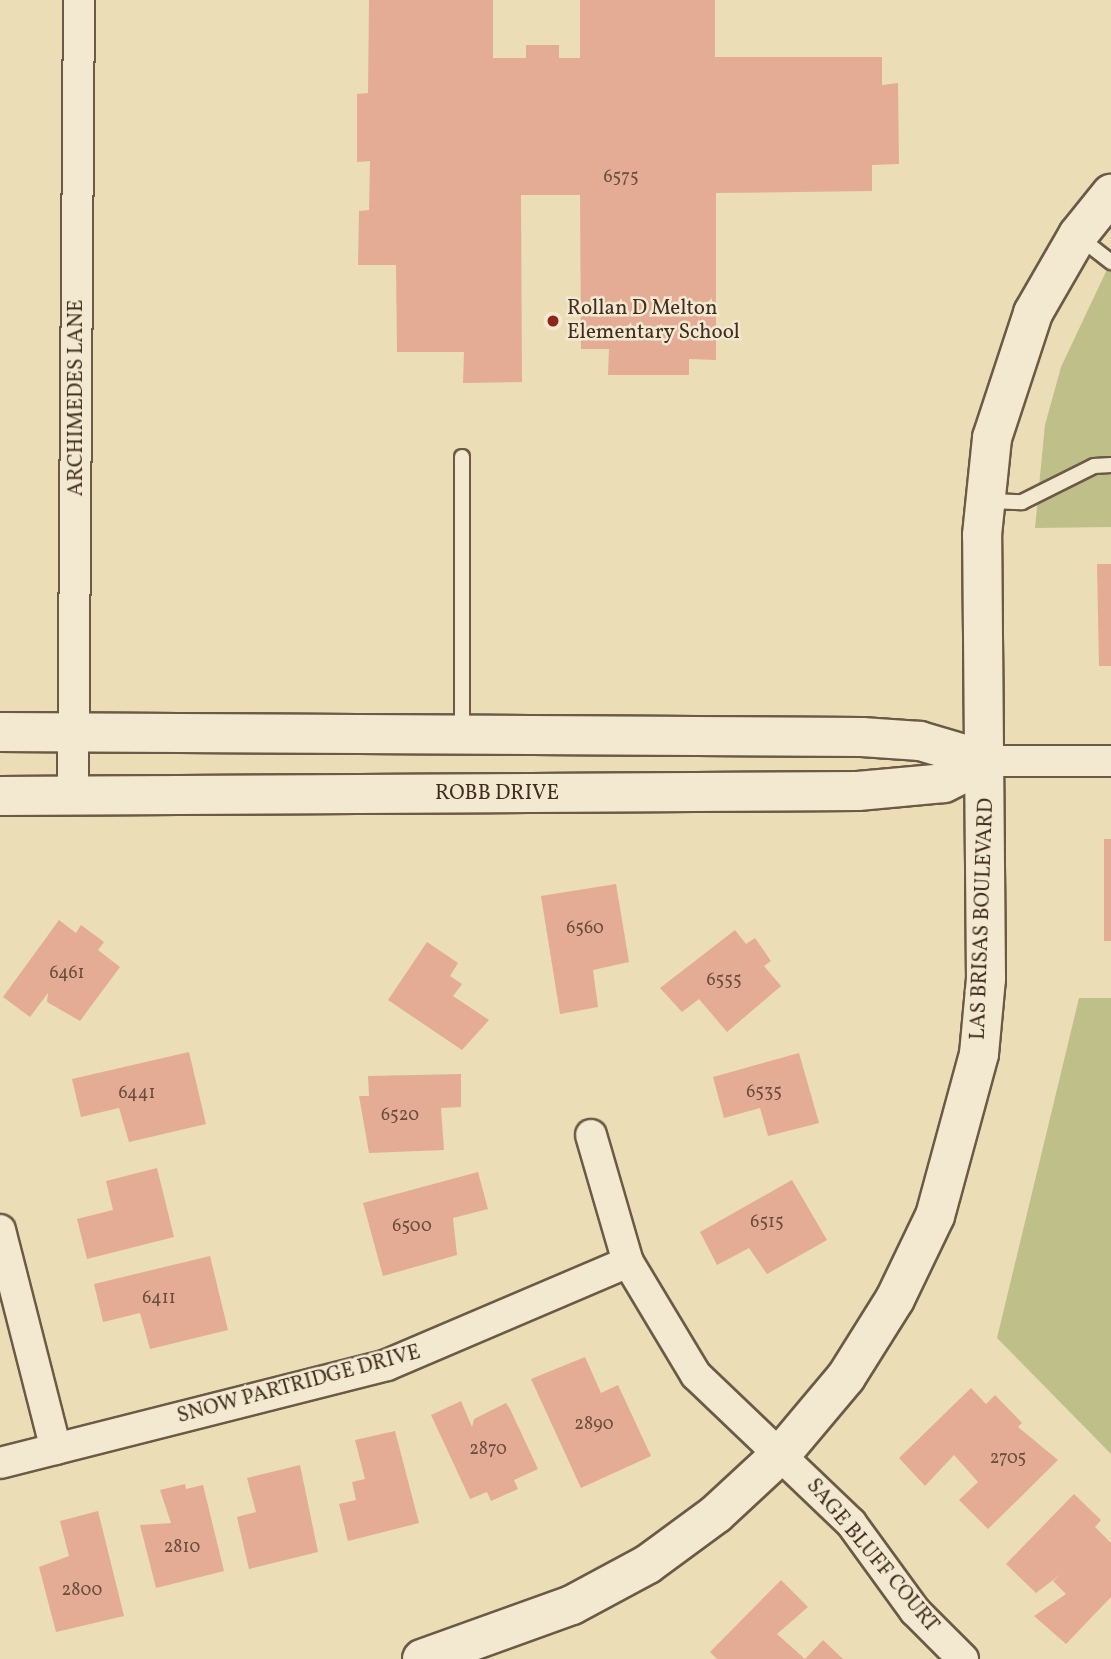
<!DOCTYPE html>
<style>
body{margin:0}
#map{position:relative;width:1111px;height:1659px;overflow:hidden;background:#ebddb6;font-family:Vollkorn,serif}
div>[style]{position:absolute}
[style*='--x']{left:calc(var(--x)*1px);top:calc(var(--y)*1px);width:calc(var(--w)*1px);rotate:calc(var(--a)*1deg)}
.green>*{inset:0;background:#bfbf89}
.building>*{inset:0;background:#e4ac95}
.roads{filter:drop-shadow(2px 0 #6c5a46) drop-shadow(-2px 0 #6c5a46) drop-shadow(0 2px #6c5a46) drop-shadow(0 -2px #6c5a46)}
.lane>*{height:14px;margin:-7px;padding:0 7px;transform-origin:7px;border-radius:7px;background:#f2e9d0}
.street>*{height:30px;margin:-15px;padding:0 15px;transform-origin:15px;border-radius:15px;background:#f2e9d0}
.secondary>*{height:38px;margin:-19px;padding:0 19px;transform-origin:19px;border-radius:19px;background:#f2e9d0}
.dots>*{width:19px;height:19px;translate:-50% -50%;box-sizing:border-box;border:4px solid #f2e9d0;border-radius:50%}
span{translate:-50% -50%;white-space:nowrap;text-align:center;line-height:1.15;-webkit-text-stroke:5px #f2e9d0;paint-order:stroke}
.number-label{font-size:18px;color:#6a4e3d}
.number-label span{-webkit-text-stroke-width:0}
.poi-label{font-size:21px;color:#422e20}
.left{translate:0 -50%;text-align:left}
.street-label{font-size:21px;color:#422e20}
</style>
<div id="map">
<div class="green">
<i style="clip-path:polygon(1111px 261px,1111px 527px,1035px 528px,1045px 425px,1061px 367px)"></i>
<i style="clip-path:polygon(1079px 998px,1111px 998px,1111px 1454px,997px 1338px)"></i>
</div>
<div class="building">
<i style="clip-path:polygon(369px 0,493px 0,493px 58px,526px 58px,526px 45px,559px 45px,559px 58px,580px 58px,580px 0,715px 0,715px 57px,882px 57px,882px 85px,898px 83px,899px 164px,872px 165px,872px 191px,716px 193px,716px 360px,689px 359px,689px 375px,608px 375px,609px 349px,581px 349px,580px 195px,521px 195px,522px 382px,463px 383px,464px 352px,397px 352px,396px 265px,358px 265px,359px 211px,369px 210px,370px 161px,357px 162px,357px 94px,368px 93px)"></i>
<i style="clip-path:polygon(1097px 564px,1111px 564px,1111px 666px,1099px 666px)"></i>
<i style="clip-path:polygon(1104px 839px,1111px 839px,1111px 941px,1104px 941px)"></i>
<i style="clip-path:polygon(616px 884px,629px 962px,593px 970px,598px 1007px,560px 1014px,541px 896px)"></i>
<i style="clip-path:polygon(59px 920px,76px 933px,81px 925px,104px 942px,98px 950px,120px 967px,80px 1021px,47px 1002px,48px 993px,30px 1017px,3px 997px)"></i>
<i style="clip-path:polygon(735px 930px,746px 944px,755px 938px,771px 961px,764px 966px,781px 986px,727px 1032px,699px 999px,682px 1012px,660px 988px)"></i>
<i style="clip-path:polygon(427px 942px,458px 963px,450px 976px,462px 984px,453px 996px,489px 1020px,462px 1050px,388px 1000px)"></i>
<i style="clip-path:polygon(189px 1052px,206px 1124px,129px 1142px,119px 1108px,81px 1117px,72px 1079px)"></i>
<i style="clip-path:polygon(799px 1053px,819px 1123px,768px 1136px,760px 1108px,724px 1118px,713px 1077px)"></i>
<i style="clip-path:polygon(461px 1074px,461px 1107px,441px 1108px,444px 1150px,369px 1153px,359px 1096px,369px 1096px,368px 1076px)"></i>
<i style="clip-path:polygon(157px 1168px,174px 1237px,87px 1259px,77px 1219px,113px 1210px,106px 1181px)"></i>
<i style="clip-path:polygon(478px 1172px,488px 1209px,453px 1218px,457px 1255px,383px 1276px,363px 1203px)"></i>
<i style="clip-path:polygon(792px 1180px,827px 1240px,767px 1274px,749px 1248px,717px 1265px,700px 1232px)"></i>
<i style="clip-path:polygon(210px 1256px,228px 1330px,150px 1349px,140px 1313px,103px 1322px,94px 1284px)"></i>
<i style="clip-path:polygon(585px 1357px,601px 1393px,618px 1385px,651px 1456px,581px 1488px,531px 1379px)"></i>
<i style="clip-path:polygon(971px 1388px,986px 1404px,995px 1395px,1022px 1423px,1018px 1427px,1058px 1460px,988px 1529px,959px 1500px,978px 1482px,954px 1455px,925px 1486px,899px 1458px)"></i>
<i style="clip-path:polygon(461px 1401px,472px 1427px,474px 1419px,506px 1403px,510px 1409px,538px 1469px,514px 1480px,518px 1489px,491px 1501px,487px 1492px,470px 1499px,431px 1415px)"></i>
<i style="clip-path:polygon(395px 1431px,419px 1523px,348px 1541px,339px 1504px,356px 1500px,352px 1482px,365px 1479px,355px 1440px)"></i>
<i style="clip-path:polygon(300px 1465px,318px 1552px,249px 1569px,237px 1517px,256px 1512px,247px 1478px)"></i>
<i style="clip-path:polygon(185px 1484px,186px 1489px,203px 1485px,224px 1571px,156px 1588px,140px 1525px,171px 1523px,160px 1490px)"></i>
<i style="clip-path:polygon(1074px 1494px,1101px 1520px,1095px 1527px,1111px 1543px,1111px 1597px,1066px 1644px,1034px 1616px,1066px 1594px,1053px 1581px,1061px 1574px,1036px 1593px,1006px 1564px)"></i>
<i style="clip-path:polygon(98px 1511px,124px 1616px,56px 1632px,39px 1567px,69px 1556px,60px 1521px)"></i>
<i style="clip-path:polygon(781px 1580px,808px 1607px,777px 1634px,805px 1659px,823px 1640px,843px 1659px,717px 1659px,710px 1652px)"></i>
</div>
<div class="roads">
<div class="lane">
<i style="--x:1079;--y:237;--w:41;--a:38"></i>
<i style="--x:988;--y:501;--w:34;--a:2"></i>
<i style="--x:1022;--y:502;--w:80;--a:-26.6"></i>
<i style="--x:1094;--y:466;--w:17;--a:-3"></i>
<i style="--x:462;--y:732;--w:275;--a:-90"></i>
</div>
<div class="street">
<i style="--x:988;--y:761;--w:123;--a:0"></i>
<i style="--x:73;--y:796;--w:796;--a:-89.57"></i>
<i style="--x:591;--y:1135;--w:132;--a:73.8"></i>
<i style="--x:628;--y:1262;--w:132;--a:59"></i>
<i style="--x:696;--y:1375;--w:214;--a:43.7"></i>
<i style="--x:851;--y:1523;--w:109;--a:54"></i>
<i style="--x:915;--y:1611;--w:68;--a:45"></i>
<i style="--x:0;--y:1230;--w:226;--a:75.7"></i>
<i style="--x:0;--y:1463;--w:399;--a:-14.2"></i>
<i style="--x:387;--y:1365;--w:262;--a:-23.1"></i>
</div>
<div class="secondary">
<i style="--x:0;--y:732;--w:862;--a:0.33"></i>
<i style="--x:862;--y:737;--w:58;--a:3.9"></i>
<i style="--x:920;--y:741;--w:71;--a:16.4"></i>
<i style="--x:0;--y:796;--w:858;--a:-0.33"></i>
<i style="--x:858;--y:791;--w:86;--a:-5.3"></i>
<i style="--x:944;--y:783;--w:49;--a:-26.6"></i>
<i style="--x:422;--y:1659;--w:159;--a:-19.8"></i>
<i style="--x:572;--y:1605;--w:86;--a:-28.3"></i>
<i style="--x:648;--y:1564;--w:84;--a:-36.3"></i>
<i style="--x:716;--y:1514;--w:91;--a:-42.8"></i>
<i style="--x:783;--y:1452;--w:98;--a:-50"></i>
<i style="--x:846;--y:1377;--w:92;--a:-57.9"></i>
<i style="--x:895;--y:1299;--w:92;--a:-64.3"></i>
<i style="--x:935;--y:1216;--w:168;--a:-74.8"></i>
<i style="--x:979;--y:1054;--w:75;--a:-84.7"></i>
<i style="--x:986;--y:979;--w:444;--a:-90.5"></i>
<i style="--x:982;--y:535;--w:98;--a:-84.1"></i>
<i style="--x:992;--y:438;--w:132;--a:-71.8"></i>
<i style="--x:1033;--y:313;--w:90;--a:-60"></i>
<i style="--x:1078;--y:235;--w:53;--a:-51.2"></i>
</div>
</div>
<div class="dots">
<i style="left:553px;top:321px;background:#8f2418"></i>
</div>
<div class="number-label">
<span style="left:621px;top:178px">6575</span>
<span style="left:585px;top:929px">6560</span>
<span style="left:67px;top:974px">6461</span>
<span style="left:724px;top:981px">6555</span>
<span style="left:764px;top:1093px">6535</span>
<span style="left:137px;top:1094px">6441</span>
<span style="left:400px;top:1116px">6520</span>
<span style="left:767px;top:1223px">6515</span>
<span style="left:412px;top:1227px">6500</span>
<span style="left:159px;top:1299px">6411</span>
<span style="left:594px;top:1425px">2890</span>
<span style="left:488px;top:1450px">2870</span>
<span style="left:1008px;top:1459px">2705</span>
<span style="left:182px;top:1548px">2810</span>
<span style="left:82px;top:1591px">2800</span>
</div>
<div class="poi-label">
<span class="left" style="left:567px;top:321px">Rollan D Melton<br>Elementary School</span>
</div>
<div class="street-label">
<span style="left:77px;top:398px;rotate:-90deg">ARCHIMEDES LANE</span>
<span style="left:497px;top:794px">ROBB DRIVE</span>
<span style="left:983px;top:919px;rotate:-88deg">LAS BRISAS BOULEVARD</span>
<span style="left:299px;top:1385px;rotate:-15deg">SNOW PARTRIDGE DRIVE</span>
<span style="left:872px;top:1556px;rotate:50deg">SAGE BLUFF COURT</span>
</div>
</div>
